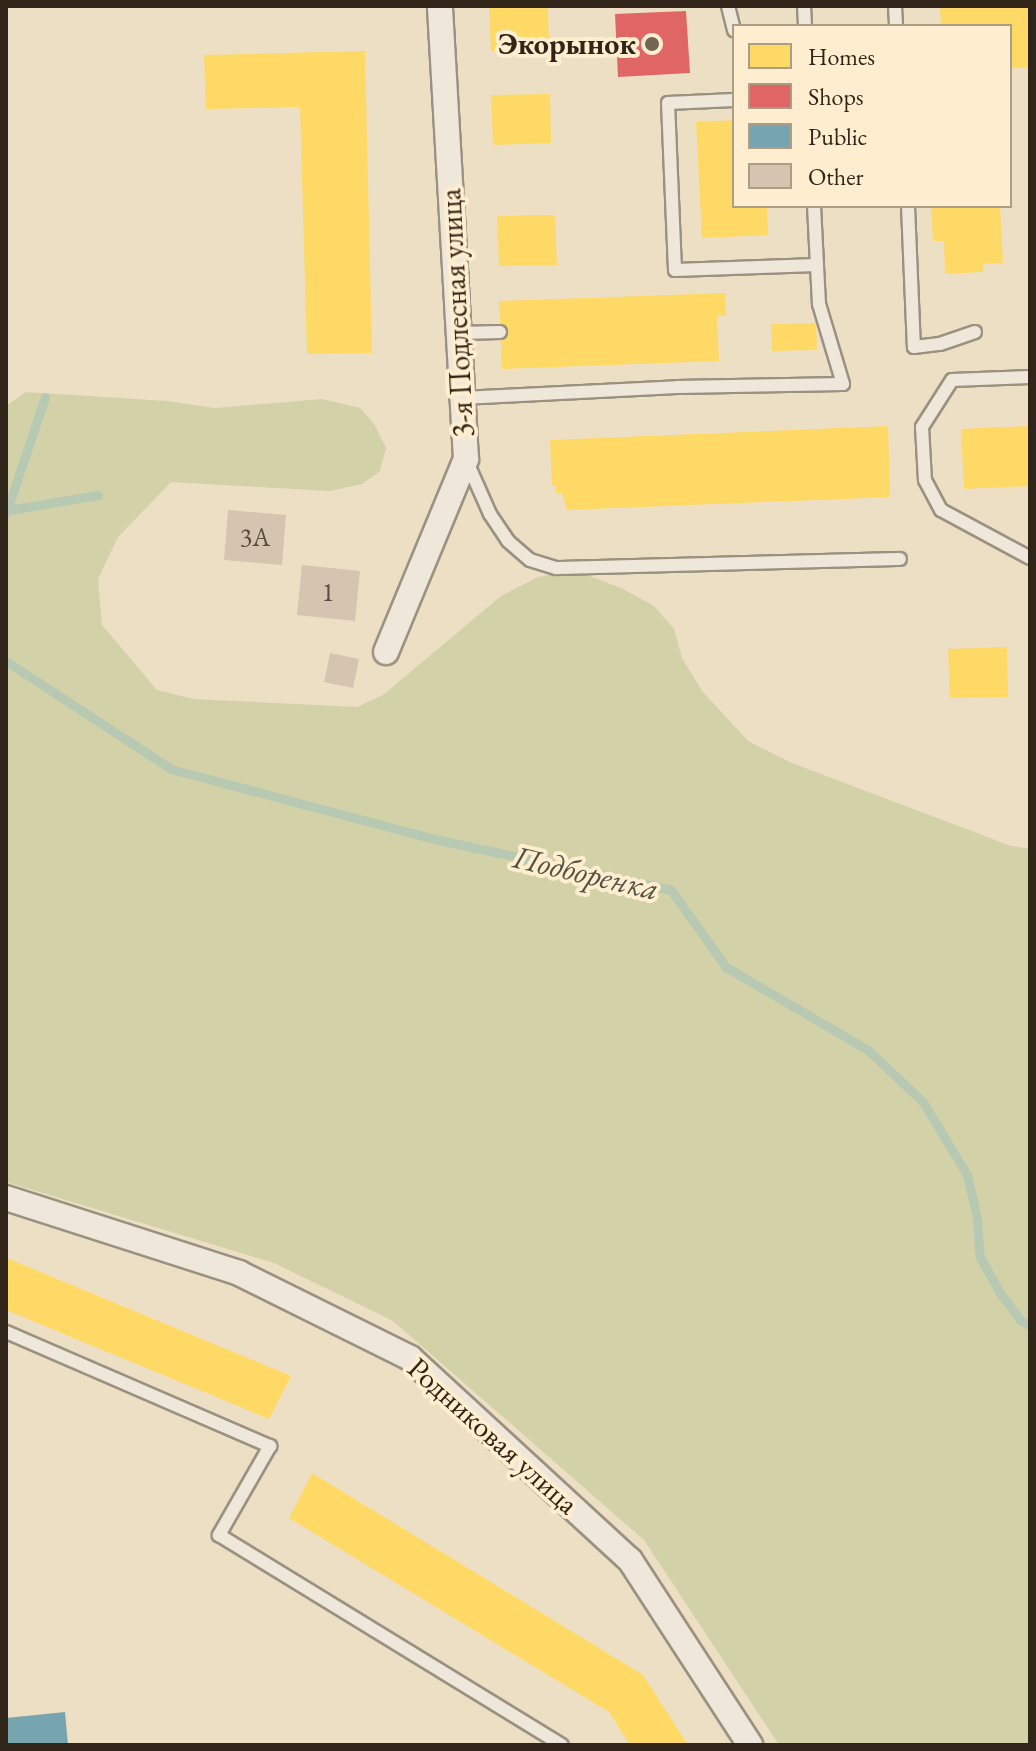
<!DOCTYPE html>
<meta charset="utf-8">
<style>
body{margin:0}
#map{position:relative;width:1036px;height:1751px;overflow:hidden;background:#eddfc4;font-family:"EB Garamond",serif}
div>[style]{position:absolute}
[style*='--x']{left:calc(var(--x)*1px);top:calc(var(--y)*1px);width:calc(var(--w)*1px);rotate:calc(var(--a)*1deg)}
.green>*{inset:0;background:#d3d1a7}
.homes>*{inset:0;background:#ffd966}
.shops>*{inset:0;background:#e06666}
.public>*{inset:0;background:#76a5af}
.stream>*{height:9px;margin:-4.5px;padding:0 4.5px;transform-origin:4.5px;border-radius:4.5px;background:#b7c9b2}
.building>*{inset:0;background:#d5c4b0}
.roads{filter:drop-shadow(2px 0 #9b9181) drop-shadow(-2px 0 #9b9181) drop-shadow(0 2px #9b9181) drop-shadow(0 -2px #9b9181)}
.lane>*{height:12px;margin:-6px;padding:0 6px;transform-origin:6px;border-radius:6px;background:#eee7da}
.street>*{height:24px;margin:-12px;padding:0 12px;transform-origin:12px;border-radius:12px;background:#eee7da}
.dots>*{width:22px;height:22px;translate:-50% -50%;box-sizing:border-box;border:4px solid #feedce;border-radius:50%}
span{translate:-50% -50%;white-space:nowrap;text-align:center;line-height:1.15;-webkit-text-stroke:8px #feedce;paint-order:stroke}
.number-label{font-size:26px;color:#5a4c3e}
.number-label span{-webkit-text-stroke-width:0}
.poi-label{font-size:30px;color:#312418;font-weight:700}
.right{translate:-100% -50%;text-align:right}
.street-label{font-size:30px;color:#312418}
.water-label{font-size:32px;color:#525244;font-style:italic}
.frame{position:absolute;inset:0;border:8px solid #312418;pointer-events:none}
.legend{position:absolute;left:732px;top:24px;width:280px;height:184px;box-sizing:border-box;background:#feedce;border:2px solid #ac9d85;margin:0;padding:10px 14px;list-style:none;font-size:24px;color:#312418}
.legend li{display:flex;align-items:center;gap:16px;height:40px}
.legend b{width:40px;border:2px solid #ac9d85}
</style>
<div id="map">
<div class="green">
<i style="clip-path:polygon(26px 392px,167px 401px,215px 408px,322px 399px,360px 408px,374px 424px,386px 448px,380px 471px,362px 484px,330px 491px,171px 482px,118px 537px,98px 579px,102px 625px,157px 690px,194px 699px,357px 707px,383px 695px,501px 596px,538px 577px,574px 570px,621px 588px,654px 606px,674px 629px,682px 658px,702px 691px,748px 741px,792px 763px,1011px 846px,1030px 849px,1030px 1745px,779px 1745px,644px 1540px,393px 1321px,274px 1263px,6px 1182px,6px 406px)"></i>
</div>
<div class="homes">
<i style="clip-path:polygon(489px 6px,548px 6px,549px 50px,491px 51px)"></i>
<i style="clip-path:polygon(940px 6px,1030px 6px,1030px 67px,1010px 68px,1010px 26px,941px 26px)"></i>
<i style="clip-path:polygon(365px 51px,372px 353px,307px 354px,300px 107px,206px 109px,204px 55px)"></i>
<i style="clip-path:polygon(550px 94px,551px 143px,493px 145px,491px 95px)"></i>
<i style="clip-path:polygon(734px 120px,734px 206px,767px 206px,768px 235px,702px 238px,696px 122px)"></i>
<i style="clip-path:polygon(931px 206px,1000px 206px,1003px 263px,983px 264px,983px 272px,945px 274px,944px 241px,933px 241px)"></i>
<i style="clip-path:polygon(555px 215px,557px 265px,499px 266px,497px 216px)"></i>
<i style="clip-path:polygon(725px 293px,726px 316px,717px 316px,719px 361px,502px 369px,499px 301px)"></i>
<i style="clip-path:polygon(816px 323px,817px 350px,772px 351px,771px 324px)"></i>
<i style="clip-path:polygon(888px 426px,890px 497px,567px 510px,562px 493px,556px 493px,556px 486px,552px 486px,550px 440px)"></i>
<i style="clip-path:polygon(1030px 426px,1030px 486px,964px 489px,961px 429px)"></i>
<i style="clip-path:polygon(1007px 647px,1008px 697px,950px 698px,948px 649px)"></i>
<i style="clip-path:polygon(6px 1259px,9px 1259px,291px 1376px,269px 1419px,6px 1310px)"></i>
<i style="clip-path:polygon(312px 1473px,643px 1675px,688px 1745px,630px 1745px,609px 1712px,289px 1518px)"></i>
</div>
<div class="shops">
<i style="clip-path:polygon(686px 11px,690px 73px,618px 77px,615px 14px)"></i>
</div>
<div class="public">
<i style="clip-path:polygon(65px 1712px,68px 1745px,8px 1745px,6px 1718px)"></i>
</div>
<div class="stream">
<i style="--x:9;--y:510;--w:90;--a:-9.6"></i>
<i style="--x:6;--y:513;--w:122;--a:-71.4"></i>
<i style="--x:6;--y:661;--w:197;--a:33.2"></i>
<i style="--x:171;--y:769;--w:272;--a:14.9"></i>
<i style="--x:434;--y:839;--w:242;--a:12.1"></i>
<i style="--x:671;--y:890;--w:95;--a:54.5"></i>
<i style="--x:726;--y:967;--w:164;--a:30.3"></i>
<i style="--x:868;--y:1050;--w:76;--a:43.4"></i>
<i style="--x:923;--y:1102;--w:85;--a:58.9"></i>
<i style="--x:967;--y:1175;--w:44;--a:76.9"></i>
<i style="--x:977;--y:1218;--w:39;--a:86"></i>
<i style="--x:980;--y:1257;--w:41;--a:60.9"></i>
<i style="--x:1000;--y:1293;--w:34;--a:53"></i>
<i style="--x:1020;--y:1320;--w:12;--a:31"></i>
</div>
<div class="building">
<i style="clip-path:polygon(228px 510px,286px 515px,282px 565px,224px 560px)"></i>
<i style="clip-path:polygon(302px 565px,360px 571px,355px 621px,297px 615px)"></i>
<i style="clip-path:polygon(330px 653px,359px 659px,353px 688px,324px 682px)"></i>
</div>
<div class="roads">
<div class="lane">
<i style="--x:728;--y:6;--w:25;--a:76"></i>
<i style="--x:804;--y:6;--w:20;--a:87"></i>
<i style="--x:895;--y:6;--w:20;--a:87"></i>
<i style="--x:734;--y:100;--w:66;--a:177.4"></i>
<i style="--x:668;--y:103;--w:167;--a:87.6"></i>
<i style="--x:675;--y:270;--w:142;--a:-2"></i>
<i style="--x:817;--y:265;--w:59;--a:-92.9"></i>
<i style="--x:908;--y:206;--w:141;--a:87.6"></i>
<i style="--x:914;--y:347;--w:26;--a:-7"></i>
<i style="--x:940;--y:344;--w:37;--a:-19"></i>
<i style="--x:459;--y:333;--w:41;--a:-1.4"></i>
<i style="--x:1030;--y:377;--w:78;--a:177.8"></i>
<i style="--x:952;--y:380;--w:56;--a:122.6"></i>
<i style="--x:922;--y:427;--w:53;--a:86.8"></i>
<i style="--x:925;--y:480;--w:34;--a:62"></i>
<i style="--x:941;--y:510;--w:101;--a:28.3"></i>
<i style="--x:462;--y:398;--w:215;--a:-2.9"></i>
<i style="--x:677;--y:387;--w:166;--a:-1"></i>
<i style="--x:843;--y:384;--w:84;--a:-106.7"></i>
<i style="--x:819;--y:304;--w:39;--a:-93"></i>
<i style="--x:467;--y:462;--w:57;--a:66.1"></i>
<i style="--x:490;--y:514;--w:32;--a:56"></i>
<i style="--x:508;--y:541;--w:29;--a:41"></i>
<i style="--x:530;--y:560;--w:27;--a:17"></i>
<i style="--x:556;--y:568;--w:344;--a:-1.5"></i>
<i style="--x:6;--y:1332;--w:288;--a:23.4"></i>
<i style="--x:270;--y:1446;--w:103;--a:119.8"></i>
<i style="--x:219;--y:1535;--w:402;--a:31.5"></i>
</div>
<div class="street">
<i style="--x:386;--y:652;--w:209;--a:-67.5"></i>
<i style="--x:466;--y:459;--w:454;--a:-93.3"></i>
<i style="--x:6;--y:1198;--w:245;--a:17.8"></i>
<i style="--x:239;--y:1273;--w:191;--a:26.4"></i>
<i style="--x:410;--y:1358;--w:299;--a:42.6"></i>
<i style="--x:630;--y:1560;--w:221;--a:57"></i>
</div>
</div>
<div class="dots">
<i style="left:652px;top:44px;background:#736554"></i>
</div>
<div class="number-label">
<span style="left:255px;top:538px">3А</span>
<span style="left:328px;top:593px">1</span>
</div>
<div class="poi-label">
<span class="right" style="left:636px;top:44px">Экорынок</span>
</div>
<div class="street-label">
<span style="left:457px;top:313px;rotate:-93deg">3-я Подлесная улица</span>
<span style="left:493px;top:1436px;rotate:42deg">Родниковая улица</span>
</div>
<div class="water-label">
<span style="left:586px;top:873px;rotate:13deg">Подборенка</span>
</div>
<div class="frame"></div>
<ul class="legend">
<li><b style="height:22px;background:#ffd966"></b>Homes</li>
<li><b style="height:22px;background:#e06666"></b>Shops</li>
<li><b style="height:22px;background:#76a5af"></b>Public</li>
<li><b style="height:22px;background:#d5c4b0"></b>Other</li>
</ul>
</div>
